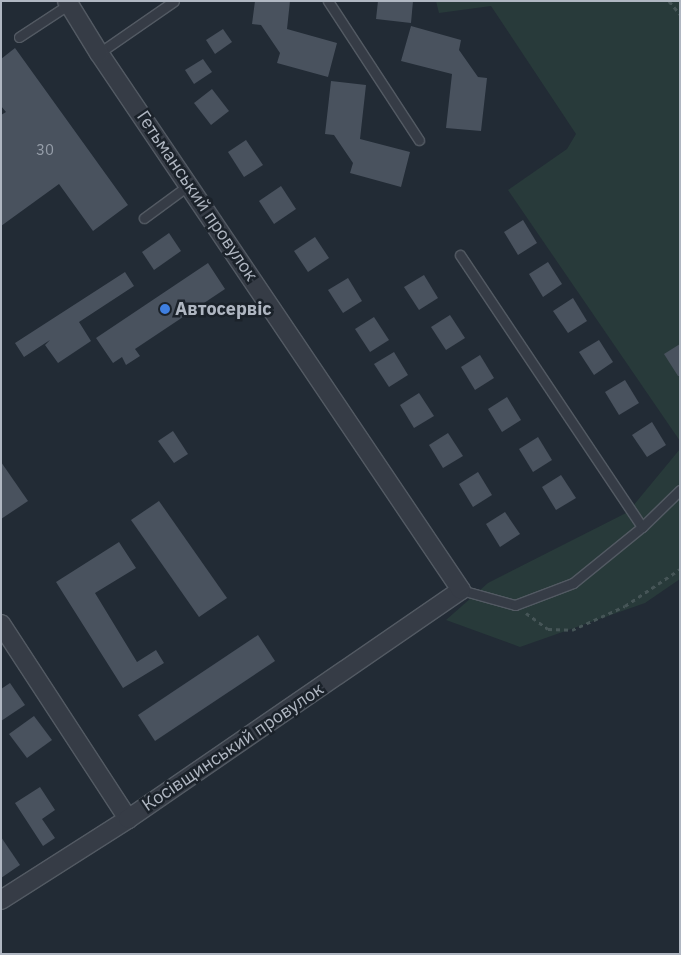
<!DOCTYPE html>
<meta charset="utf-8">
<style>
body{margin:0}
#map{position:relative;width:681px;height:955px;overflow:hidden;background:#222b35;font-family:"IBM Plex Sans",sans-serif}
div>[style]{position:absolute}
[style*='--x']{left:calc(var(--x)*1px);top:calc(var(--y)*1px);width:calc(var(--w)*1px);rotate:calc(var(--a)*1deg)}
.green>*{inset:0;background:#283a3a}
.building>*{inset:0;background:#49525e}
.path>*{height:3px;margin-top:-1.5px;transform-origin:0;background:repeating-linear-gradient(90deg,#465557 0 4px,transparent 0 8px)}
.roads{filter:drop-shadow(1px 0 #535a63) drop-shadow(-1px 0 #535a63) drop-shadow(0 1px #535a63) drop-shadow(0 -1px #535a63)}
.lane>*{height:9px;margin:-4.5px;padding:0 4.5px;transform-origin:4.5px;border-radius:4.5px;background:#363c46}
.street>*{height:18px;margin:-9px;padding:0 9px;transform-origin:9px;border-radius:9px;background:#363c46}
.dots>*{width:14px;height:14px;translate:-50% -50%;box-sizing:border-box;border:2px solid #1b222a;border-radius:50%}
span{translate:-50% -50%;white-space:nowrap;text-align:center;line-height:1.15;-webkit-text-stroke:5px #1b222a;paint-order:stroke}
.number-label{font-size:15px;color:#969ea9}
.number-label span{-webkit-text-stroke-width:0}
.street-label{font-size:18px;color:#b0b7c2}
.poi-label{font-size:18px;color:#b0b7c2;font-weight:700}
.left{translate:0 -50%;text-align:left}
.frame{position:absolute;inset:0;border:2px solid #b0b7c2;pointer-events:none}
</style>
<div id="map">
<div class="green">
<i style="clip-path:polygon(436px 1px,680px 1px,680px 441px,508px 190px,567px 149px,576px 134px,491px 6px,439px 13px)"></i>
<i style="clip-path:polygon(680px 449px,680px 579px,645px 603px,520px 647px,446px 620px,488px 583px,628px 512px)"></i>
</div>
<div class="building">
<i style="clip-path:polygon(255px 1px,290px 1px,287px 29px,337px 43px,328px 77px,277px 63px,280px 53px,261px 25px,252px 24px)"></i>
<i style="clip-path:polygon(378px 1px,413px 1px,411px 23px,376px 19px)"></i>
<i style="clip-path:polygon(411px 26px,461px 40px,459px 50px,478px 77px,487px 78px,481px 131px,446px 128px,452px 74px,401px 61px)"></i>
<i style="clip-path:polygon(223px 29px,232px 42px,215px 54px,206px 40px)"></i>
<i style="clip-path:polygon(15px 48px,128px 205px,93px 231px,59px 184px,1px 226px,1px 115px,6px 112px,1px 106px,1px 59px)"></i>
<i style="clip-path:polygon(203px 59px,212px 72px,194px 84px,185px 70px)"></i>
<i style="clip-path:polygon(331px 81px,366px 85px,360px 139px,410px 152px,401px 187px,350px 173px,353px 163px,334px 135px,325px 134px)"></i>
<i style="clip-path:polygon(212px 89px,229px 111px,211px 125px,194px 103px)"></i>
<i style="clip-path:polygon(246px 140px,263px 165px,244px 177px,228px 152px)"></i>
<i style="clip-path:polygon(281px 186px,296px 209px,274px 224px,259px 201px)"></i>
<i style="clip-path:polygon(523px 220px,537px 243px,518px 255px,504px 232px)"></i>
<i style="clip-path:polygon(169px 233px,181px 251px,154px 270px,142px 252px)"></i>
<i style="clip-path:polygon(315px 237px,329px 258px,308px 272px,294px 251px)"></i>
<i style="clip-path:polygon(548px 262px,562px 284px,543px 297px,529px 274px)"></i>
<i style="clip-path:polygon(208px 263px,225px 289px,135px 349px,140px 356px,126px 365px,122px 357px,113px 363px,96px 338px)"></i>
<i style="clip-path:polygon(125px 272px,134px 286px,79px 322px,91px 341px,58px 363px,45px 345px,50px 340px,24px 357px,15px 343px)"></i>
<i style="clip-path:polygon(424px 275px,438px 298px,419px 310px,404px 287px)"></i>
<i style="clip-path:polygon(348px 278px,362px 301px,343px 313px,328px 290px)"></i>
<i style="clip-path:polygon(573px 298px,587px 321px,568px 333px,553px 311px)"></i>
<i style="clip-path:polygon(450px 315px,465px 338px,446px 350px,431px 327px)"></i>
<i style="clip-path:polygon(374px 317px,389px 340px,370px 352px,355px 329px)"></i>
<i style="clip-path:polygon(599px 340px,613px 362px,594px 375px,579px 352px)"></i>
<i style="clip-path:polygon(680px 344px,680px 376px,678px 376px,664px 354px)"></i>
<i style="clip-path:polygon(394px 352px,408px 375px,389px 387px,374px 364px)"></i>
<i style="clip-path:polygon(480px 355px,494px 378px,475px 390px,461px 367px)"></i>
<i style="clip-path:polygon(625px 380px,639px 403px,619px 415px,605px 392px)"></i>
<i style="clip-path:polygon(419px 393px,434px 416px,414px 428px,400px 405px)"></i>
<i style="clip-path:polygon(507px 397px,521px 420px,502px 432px,488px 409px)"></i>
<i style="clip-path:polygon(652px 422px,666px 445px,647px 457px,632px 435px)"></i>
<i style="clip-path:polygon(173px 431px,188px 454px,174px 463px,158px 441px)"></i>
<i style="clip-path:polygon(448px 433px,463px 456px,443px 468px,429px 445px)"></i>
<i style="clip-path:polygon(538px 437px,552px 460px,533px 472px,519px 449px)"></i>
<i style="clip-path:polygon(1px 462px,28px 501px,1px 519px)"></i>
<i style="clip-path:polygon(478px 472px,492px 495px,473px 507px,459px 484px)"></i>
<i style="clip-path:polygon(561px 475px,576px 498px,556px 510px,542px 487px)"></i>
<i style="clip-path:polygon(159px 501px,227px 598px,199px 617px,131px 520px)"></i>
<i style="clip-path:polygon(505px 512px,520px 534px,500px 547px,486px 524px)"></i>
<i style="clip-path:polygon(119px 542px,136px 568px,95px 593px,137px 662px,156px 650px,164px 663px,123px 688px,56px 582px)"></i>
<i style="clip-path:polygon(258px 635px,275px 661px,155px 741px,138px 715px)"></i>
<i style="clip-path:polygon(10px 683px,25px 705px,1px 721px,1px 689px)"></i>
<i style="clip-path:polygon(34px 716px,52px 740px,27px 758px,9px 734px)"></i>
<i style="clip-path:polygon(40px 787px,55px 810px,42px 819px,55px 838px,43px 846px,15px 803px)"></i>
<i style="clip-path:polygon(1px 837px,20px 865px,1px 878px)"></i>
</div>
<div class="path">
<i style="--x:669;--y:1;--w:17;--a:50"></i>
<i style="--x:526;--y:613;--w:27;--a:36"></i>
<i style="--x:548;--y:629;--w:24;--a:2"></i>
<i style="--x:572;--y:630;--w:58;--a:-24.4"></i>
<i style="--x:625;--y:606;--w:66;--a:-33.9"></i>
</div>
<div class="roads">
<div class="lane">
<i style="--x:328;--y:1;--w:166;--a:56.8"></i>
<i style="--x:19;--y:37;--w:62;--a:-33.2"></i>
<i style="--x:99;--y:53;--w:91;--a:-34.7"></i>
<i style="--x:144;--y:218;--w:56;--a:-36.3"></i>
<i style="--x:460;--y:255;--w:327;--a:56.2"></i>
<i style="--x:461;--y:590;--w:56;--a:15.5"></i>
<i style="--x:515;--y:605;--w:62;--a:-20.8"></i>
<i style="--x:573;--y:583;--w:89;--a:-39.1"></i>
<i style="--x:642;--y:527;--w:53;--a:-44.2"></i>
</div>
<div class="street">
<i style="--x:1;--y:624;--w:233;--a:56.9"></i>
<i style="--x:1;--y:900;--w:151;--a:-32.5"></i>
<i style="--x:128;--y:819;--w:404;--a:-34.5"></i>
<i style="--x:461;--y:590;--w:648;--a:-123.98"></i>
<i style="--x:99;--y:53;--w:61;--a:-121.6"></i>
</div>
</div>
<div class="dots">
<i style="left:165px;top:309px;background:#3f7fe0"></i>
</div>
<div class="number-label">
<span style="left:45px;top:150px">30</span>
</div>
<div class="street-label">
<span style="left:197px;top:196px;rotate:56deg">Гетьманський провулок</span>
<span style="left:233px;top:747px;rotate:-34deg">Косівщинський провулок</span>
</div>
<div class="poi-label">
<span class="left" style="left:175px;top:309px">Автосервіс</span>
</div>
<div class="frame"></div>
</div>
